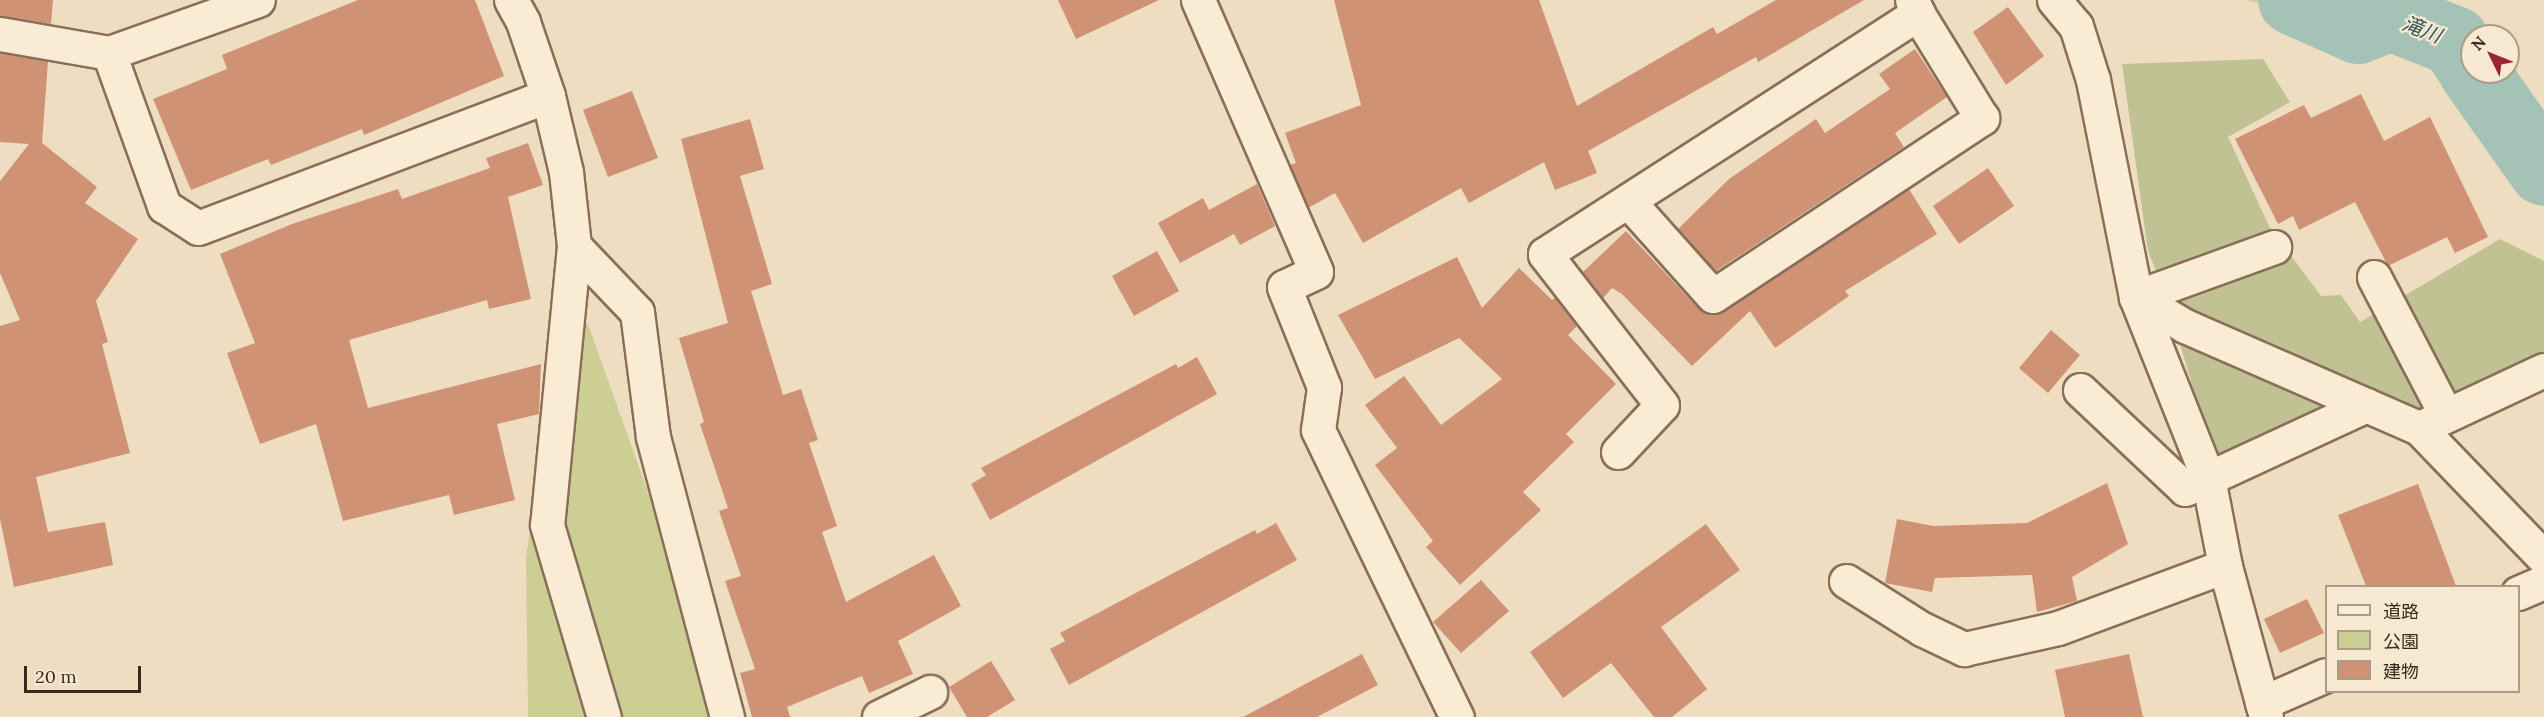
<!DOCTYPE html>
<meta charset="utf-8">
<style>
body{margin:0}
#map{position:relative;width:2544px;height:717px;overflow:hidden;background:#efddc1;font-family:Lora,"Noto Sans JP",serif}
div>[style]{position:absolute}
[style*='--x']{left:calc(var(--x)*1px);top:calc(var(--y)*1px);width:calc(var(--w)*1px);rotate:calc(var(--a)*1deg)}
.green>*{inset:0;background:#cdce94}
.cemetery>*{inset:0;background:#c1c294}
.river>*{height:70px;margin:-35px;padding:0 35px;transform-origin:35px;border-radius:35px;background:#a4c2b6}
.building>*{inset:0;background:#cf9275}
.roads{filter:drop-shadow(2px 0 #896e58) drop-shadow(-2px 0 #896e58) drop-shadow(0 2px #896e58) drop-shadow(0 -2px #896e58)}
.minor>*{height:33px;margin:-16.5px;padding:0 16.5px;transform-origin:16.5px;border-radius:16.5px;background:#faebd4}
span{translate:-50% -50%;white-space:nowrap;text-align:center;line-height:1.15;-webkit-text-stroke:4.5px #f7e8d1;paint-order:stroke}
.water-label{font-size:20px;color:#2b5952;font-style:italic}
.legend{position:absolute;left:2325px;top:585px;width:195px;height:108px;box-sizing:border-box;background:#f7e8d1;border:2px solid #ab9b89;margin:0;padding:8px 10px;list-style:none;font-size:18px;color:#39281d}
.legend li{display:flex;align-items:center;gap:12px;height:30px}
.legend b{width:30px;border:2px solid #ab9b89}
.north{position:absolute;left:2460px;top:24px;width:60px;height:60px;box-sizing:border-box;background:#f7e8d1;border:2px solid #ab9b89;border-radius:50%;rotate:313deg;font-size:16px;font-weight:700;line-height:24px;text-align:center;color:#39281d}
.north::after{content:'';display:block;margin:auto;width:21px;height:27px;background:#9b2632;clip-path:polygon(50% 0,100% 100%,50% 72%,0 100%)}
.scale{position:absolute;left:24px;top:666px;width:117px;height:27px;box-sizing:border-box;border:3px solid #39281d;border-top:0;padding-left:8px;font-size:18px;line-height:21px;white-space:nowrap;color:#39281d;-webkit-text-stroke:4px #f7e8d1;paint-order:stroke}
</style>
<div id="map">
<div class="green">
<i style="clip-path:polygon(2246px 0,2357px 0,2343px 22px)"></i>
<i style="clip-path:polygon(569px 293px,589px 327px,728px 717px,528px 717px,526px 557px)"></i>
</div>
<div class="cemetery">
<i style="clip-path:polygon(2263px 59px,2290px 102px,2228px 137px,2269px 226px,2321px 296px,2341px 295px,2360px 322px,2500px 239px,2544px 261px,2544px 358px,2426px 411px,2372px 396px,2215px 464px,2167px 299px,2148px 251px,2122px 64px)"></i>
</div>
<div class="river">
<i style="--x:2293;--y:0;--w:71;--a:24"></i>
<i style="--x:2358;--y:29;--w:35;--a:-22"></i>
<i style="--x:2390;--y:16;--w:69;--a:21.3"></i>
<i style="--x:2454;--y:41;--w:32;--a:56"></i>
<i style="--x:2474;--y:72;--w:121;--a:54.7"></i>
</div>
<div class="building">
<i style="clip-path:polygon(0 0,53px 0,51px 24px,0 16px)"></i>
<i style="clip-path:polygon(358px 0,475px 0,504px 76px,364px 135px,362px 129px,271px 165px,268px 159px,191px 190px,153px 99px,227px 69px,222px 55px)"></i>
<i style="clip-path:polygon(1058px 0,1159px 0,1076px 39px)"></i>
<i style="clip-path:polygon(1334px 0,1539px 0,1577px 106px,1713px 27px,1717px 34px,1776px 0,1864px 0,1758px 62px,1756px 57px,1588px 151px,1597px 173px,1555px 190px,1544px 162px,1469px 203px,1461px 188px,1363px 243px,1335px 193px,1308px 208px,1290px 165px,1296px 163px,1285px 133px,1361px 105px)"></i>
<i style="clip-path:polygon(2008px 7px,2044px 56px,2006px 85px,1973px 32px)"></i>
<i style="clip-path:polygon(1915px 49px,1947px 97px,1895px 133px,1904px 147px,1716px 271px,1678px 229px,1729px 179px,1816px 119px,1825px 133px,1890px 89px,1879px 74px)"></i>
<i style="clip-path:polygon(0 53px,48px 61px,42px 143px,97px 187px,85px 203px,138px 239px,96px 301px,108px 342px,102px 344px,130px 453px,36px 477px,48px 532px,105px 522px,113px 565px,14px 587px,0 519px,0 326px,20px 320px,0 273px,0 181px,29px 144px,0 142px)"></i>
<i style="clip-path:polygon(632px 91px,658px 158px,608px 177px,583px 110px)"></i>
<i style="clip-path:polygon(2361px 94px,2384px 141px,2430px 117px,2488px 237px,2455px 253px,2447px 237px,2388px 266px,2355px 202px,2299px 230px,2293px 216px,2278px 224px,2235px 139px,2304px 105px,2311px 118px)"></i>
<i style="clip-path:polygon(750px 119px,764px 169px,740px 176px,772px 284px,751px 291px,783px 395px,801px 389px,818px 440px,809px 443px,837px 526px,822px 532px,846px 602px,934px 555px,961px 606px,898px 641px,913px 674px,869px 693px,862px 676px,787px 707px,790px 717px,752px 717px,740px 673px,755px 669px,725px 581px,741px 576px,719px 511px,728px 508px,700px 424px,704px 422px,679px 338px,728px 323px,681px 139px)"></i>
<i style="clip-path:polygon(528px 143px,543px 185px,508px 197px,531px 299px,489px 309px,487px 300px,349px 340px,368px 408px,541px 364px,539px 414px,497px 424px,515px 500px,454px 515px,449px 495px,343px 521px,316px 424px,260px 444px,227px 353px,255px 343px,220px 254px,292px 224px,398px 189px,402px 199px,490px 168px,486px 158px)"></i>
<i style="clip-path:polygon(1988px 168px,2014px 206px,1959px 244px,1933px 206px)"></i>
<i style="clip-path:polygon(1257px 184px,1275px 226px,1240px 245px,1234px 234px,1180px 263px,1158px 223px,1203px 198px,1209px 210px)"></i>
<i style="clip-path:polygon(1909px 189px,1937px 234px,1845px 291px,1849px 296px,1775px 348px,1750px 311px,1692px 366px,1622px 294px,1612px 288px,1603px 298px,1583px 272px,1626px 231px,1699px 309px,1716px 315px)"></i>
<i style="clip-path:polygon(1157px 251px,1179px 291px,1134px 316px,1112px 276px)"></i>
<i style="clip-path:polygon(1457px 257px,1482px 308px,1519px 268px,1552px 300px,1555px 298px,1577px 326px,1568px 335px,1616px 384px,1566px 434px,1574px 442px,1523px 492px,1541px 510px,1460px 585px,1426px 547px,1433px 541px,1375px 465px,1397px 448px,1365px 405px,1404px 376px,1441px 425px,1502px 379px,1459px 338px,1375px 379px,1338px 315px)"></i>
<i style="clip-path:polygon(2051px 330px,2080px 355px,2048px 393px,2019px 368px)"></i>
<i style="clip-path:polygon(1197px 357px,1217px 394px,990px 520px,971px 484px,986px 475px,981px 468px,1176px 364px,1178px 368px)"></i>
<i style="clip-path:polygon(2107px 483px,2128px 544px,2072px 577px,2077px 601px,2037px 612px,2032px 575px,1935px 578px,1932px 592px,1885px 583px,1897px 519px,1933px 526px,2027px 523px)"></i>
<i style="clip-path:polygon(2418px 484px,2456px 586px,2366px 586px,2338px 515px)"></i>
<i style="clip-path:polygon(1276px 523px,1297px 560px,1069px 685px,1050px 649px,1065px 641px,1060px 633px,1255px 530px,1257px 534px)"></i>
<i style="clip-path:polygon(1706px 524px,1740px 570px,1661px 627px,1707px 689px,1672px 717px,1654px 717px,1611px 663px,1563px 698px,1530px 652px)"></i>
<i style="clip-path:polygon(1481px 580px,1509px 611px,1461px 653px,1433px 622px)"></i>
<i style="clip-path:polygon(2307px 599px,2324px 633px,2280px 653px,2264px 619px)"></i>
<i style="clip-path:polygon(1362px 654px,1378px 685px,1334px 708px,1317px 717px,1243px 717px)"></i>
<i style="clip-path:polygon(2129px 654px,2143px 717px,2065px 717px,2055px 670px)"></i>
<i style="clip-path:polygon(991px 661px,1015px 700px,987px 717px,967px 717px,949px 687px)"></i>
</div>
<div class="roads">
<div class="minor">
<i style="--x:511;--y:0;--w:25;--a:61"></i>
<i style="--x:523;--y:22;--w:78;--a:71.3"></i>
<i style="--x:548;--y:96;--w:78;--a:76.7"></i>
<i style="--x:566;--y:172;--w:74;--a:83.8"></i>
<i style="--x:574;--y:246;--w:280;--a:95.5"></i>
<i style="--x:547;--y:525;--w:200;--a:73.5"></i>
<i style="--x:1198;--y:0;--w:296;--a:66.5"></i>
<i style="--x:1316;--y:272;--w:35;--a:155"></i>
<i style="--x:1284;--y:287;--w:108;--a:68.2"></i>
<i style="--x:1324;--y:387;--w:43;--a:97.9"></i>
<i style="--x:1318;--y:430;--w:319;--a:64.2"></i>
<i style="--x:2054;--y:0;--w:34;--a:50"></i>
<i style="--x:2076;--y:26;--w:57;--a:72.5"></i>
<i style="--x:2093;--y:80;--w:221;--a:78.8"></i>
<i style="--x:2136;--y:297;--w:57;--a:30.6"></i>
<i style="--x:2185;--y:326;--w:255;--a:23.6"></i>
<i style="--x:2419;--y:428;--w:180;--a:46.1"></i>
<i style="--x:0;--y:34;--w:111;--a:9.9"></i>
<i style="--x:109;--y:53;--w:158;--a:-19.6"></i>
<i style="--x:109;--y:53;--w:163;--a:70.2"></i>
<i style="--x:164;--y:206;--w:40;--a:32.9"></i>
<i style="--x:198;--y:228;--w:374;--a:-20.7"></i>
<i style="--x:1628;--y:201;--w:127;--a:48.2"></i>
<i style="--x:1713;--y:296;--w:323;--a:-33.5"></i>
<i style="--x:1982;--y:118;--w:122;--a:-121.6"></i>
<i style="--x:574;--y:246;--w:91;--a:46.3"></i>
<i style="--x:637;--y:312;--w:126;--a:82.7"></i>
<i style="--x:653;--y:437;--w:290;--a:75.2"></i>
<i style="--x:2374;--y:277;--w:156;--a:62.4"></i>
<i style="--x:2080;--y:390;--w:144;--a:43.3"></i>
<i style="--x:2185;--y:489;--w:200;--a:-24.8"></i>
<i style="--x:2426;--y:425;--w:130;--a:-25"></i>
<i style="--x:1618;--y:452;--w:64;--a:-46.9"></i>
<i style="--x:1662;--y:405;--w:191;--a:-127.8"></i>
<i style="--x:1545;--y:254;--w:444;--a:-32.8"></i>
<i style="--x:1918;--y:14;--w:15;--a:-113"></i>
<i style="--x:1846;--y:581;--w:90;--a:32.3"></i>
<i style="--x:1922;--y:629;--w:47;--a:25.5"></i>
<i style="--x:1964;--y:649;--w:96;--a:-12.6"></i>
<i style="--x:2058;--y:628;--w:178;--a:-20.4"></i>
<i style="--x:2518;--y:593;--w:28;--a:-23"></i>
<i style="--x:2262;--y:703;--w:70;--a:-23.6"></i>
<i style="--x:879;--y:717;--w:57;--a:-26.1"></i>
<i style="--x:2266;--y:717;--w:156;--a:-105.2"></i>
<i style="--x:2225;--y:566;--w:90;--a:-100.9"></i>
<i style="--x:2208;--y:478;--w:195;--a:-111.7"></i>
<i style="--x:2136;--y:297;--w:147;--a:-19.9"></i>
</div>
</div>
<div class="water-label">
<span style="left:2422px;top:29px;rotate:21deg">滝川</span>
</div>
<ul class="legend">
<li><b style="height:8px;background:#faebd4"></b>道路</li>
<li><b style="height:16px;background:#cdce94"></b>公園</li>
<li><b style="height:16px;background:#cf9275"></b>建物</li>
</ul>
<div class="north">N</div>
<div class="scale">20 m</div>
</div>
